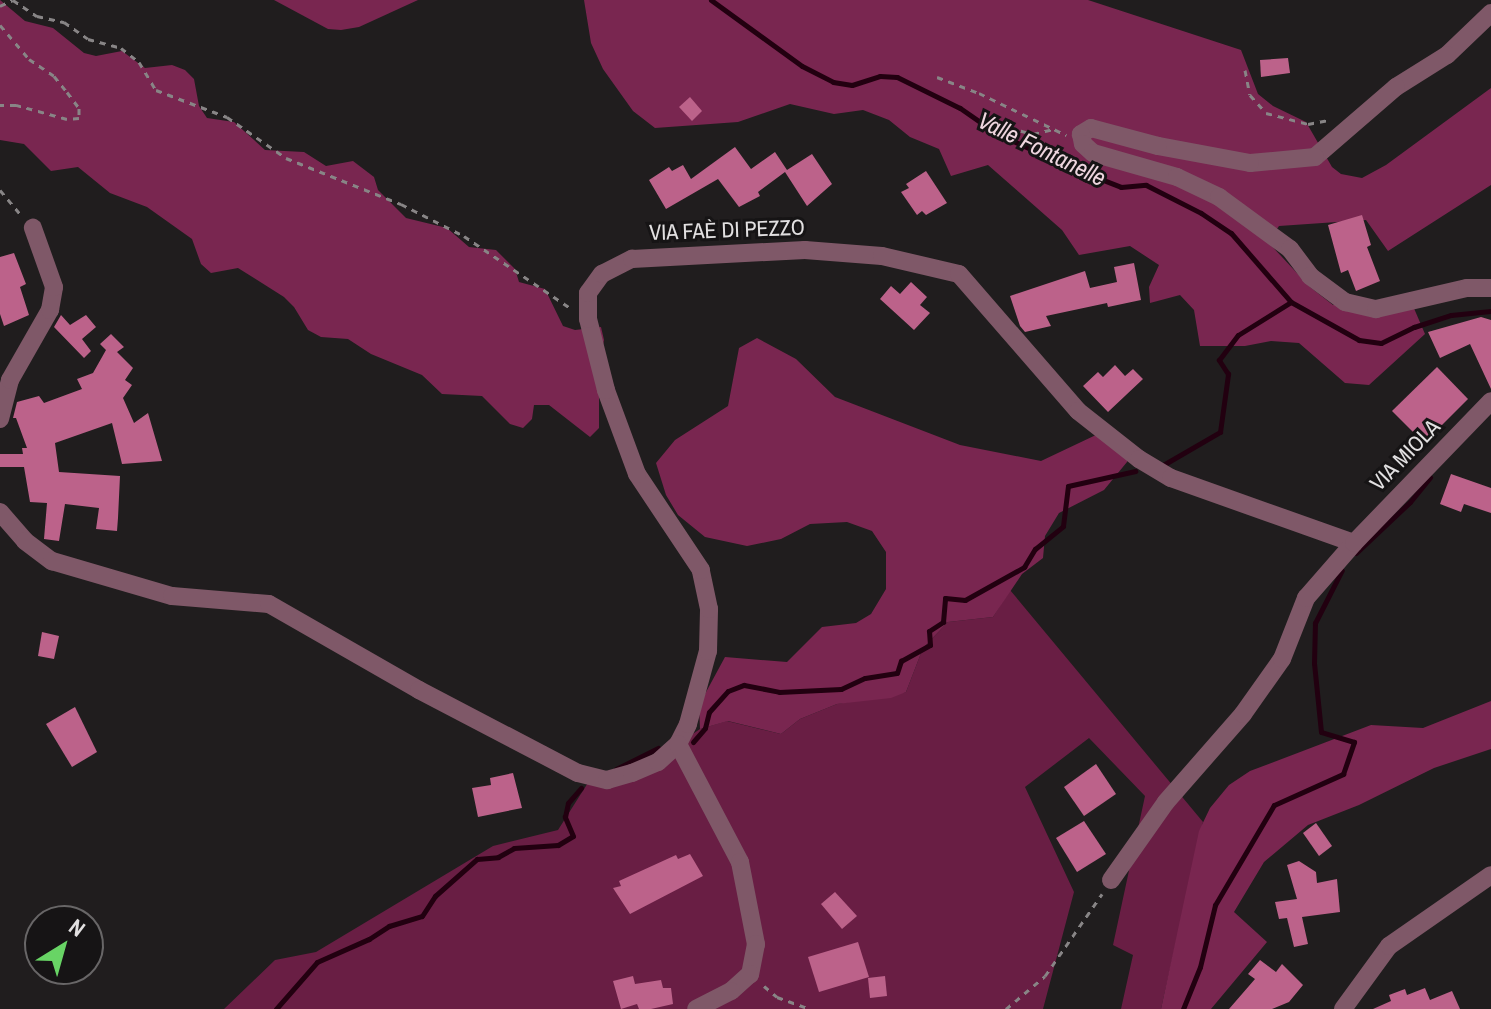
<!DOCTYPE html>
<meta charset="utf-8">
<style>
body{margin:0}
#map{position:relative;width:1491px;height:1009px;overflow:hidden;background:#201d1e;font-family:"Archivo Narrow",sans-serif}
div>[style]{position:absolute}
[style*='--x']{left:calc(var(--x)*1px);top:calc(var(--y)*1px);width:calc(var(--w)*1px);rotate:calc(var(--a)*1deg)}
.green>*{inset:0;background:#691e44}
.forest>*{inset:0;background:#792650}
.stream>*{height:5px;margin:-2.5px;padding:0 2.5px;transform-origin:2.5px;border-radius:2.5px;background:#220010}
.building>*{inset:0;background:#bc628a}
.path>*{height:3px;margin-top:-1.5px;transform-origin:0;background:repeating-linear-gradient(90deg,#888586 0 6px,transparent 0 12px)}
.street>*{height:18px;margin:-9px;padding:0 9px;transform-origin:9px;border-radius:9px;background:#7f5868}
span{translate:-50% -50%;white-space:nowrap;text-align:center;line-height:1.15;-webkit-text-stroke:6px #161415;paint-order:stroke}
.street-label{font-size:22px;color:#e2e0e1}
.water-label{font-size:24px;color:#efd6df;font-style:italic}
.north{position:absolute;left:24px;top:905px;width:80px;height:80px;box-sizing:border-box;background:#161415;border:2px solid #686667;border-radius:50%;rotate:37deg;font-size:22px;font-weight:700;line-height:32px;text-align:center;color:#e2e0e1}
.north::after{content:'';display:block;margin:auto;width:28px;height:36px;background:#68d465;clip-path:polygon(50% 0,100% 100%,50% 72%,0 100%)}
</style>
<div id="map">
<div class="green">
<i style="clip-path:polygon(1010px 590px,1203px 822px,1161px 1009px,1121px 1009px,1133px 955px,1113px 945px,1145px 796px,1089px 738px,1025px 787px,1074px 892px,1043px 1009px,224px 1009px,275px 960px,316px 952px,493px 846px,558px 830px,591px 778px,666px 752px,700px 729px,727px 721px,781px 734px,800px 719px,837px 704px,906px 692px,923px 648px,948px 622px,993px 617px)"></i>
</div>
<div class="forest">
<i style="clip-path:polygon(0 0,25px 21px,53px 28px,84px 53px,96px 56px,122px 51px,145px 68px,172px 65px,185px 70px,194px 79px,199px 106px,207px 118px,234px 122px,265px 150px,304px 152px,326px 166px,353px 161px,374px 177px,378px 190px,406px 218px,447px 228px,469px 247px,496px 250px,515px 269px,519px 282px,545px 289px,563px 326px,575px 330px,601px 327px,604px 340px,599px 366px,599px 428px,590px 437px,549px 405px,534px 405px,532px 419px,523px 428px,510px 424px,482px 396px,442px 394px,422px 375px,371px 354px,348px 339px,321px 337px,308px 330px,294px 307px,284px 297px,238px 268px,211px 273px,201px 264px,192px 239px,147px 207px,110px 193px,78px 167px,51px 171px,24px 144px,0 140px)"></i>
<i style="clip-path:polygon(274px 0,418px 0,359px 27px,341px 30px,328px 29px)"></i>
<i style="clip-path:polygon(584px 0,1088px 0,1241px 50px,1258px 94px,1273px 106px,1306px 122px,1332px 167px,1341px 174px,1362px 178px,1386px 165px,1491px 88px,1491px 185px,1388px 251px,1366px 220px,1279px 226px,1268px 242px,1310px 287px,1333px 305px,1413px 306px,1425px 334px,1369px 385px,1345px 383px,1299px 343px,1271px 341px,1245px 346px,1200px 346px,1194px 310px,1180px 295px,1150px 303px,1149px 287px,1159px 265px,1130px 246px,1079px 255px,1062px 230px,988px 165px,951px 176px,939px 149px,910px 137px,889px 120px,863px 110px,834px 114px,790px 104px,738px 122px,655px 128px,633px 111px,603px 69px,591px 43px)"></i>
<i style="clip-path:polygon(757px 338px,796px 359px,835px 397px,960px 445px,1041px 461px,1098px 434px,1131px 451px,1127px 462px,1104px 490px,1059px 513px,1045px 536px,1043px 558px,1022px 574px,993px 617px,948px 622px,923px 648px,906px 692px,891px 698px,837px 704px,800px 719px,781px 734px,728px 721px,700px 729px,699px 705px,725px 657px,787px 662px,822px 627px,856px 623px,871px 614px,886px 589px,886px 552px,872px 531px,847px 522px,810px 524px,781px 539px,747px 546px,705px 537px,678px 515px,666px 495px,656px 463px,675px 440px,728px 406px,739px 348px)"></i>
<i style="clip-path:polygon(1491px 701px,1491px 749px,1434px 768px,1359px 805px,1308px 825px,1264px 862px,1234px 912px,1267px 942px,1211px 1009px,1161px 1009px,1199px 831px,1210px 808px,1229px 785px,1250px 771px,1371px 725px,1423px 728px)"></i>
</div>
<div class="stream">
<i style="--x:711;--y:0;--w:112;--a:36"></i>
<i style="--x:802;--y:66;--w:35;--a:27"></i>
<i style="--x:833;--y:82;--w:19;--a:9"></i>
<i style="--x:852;--y:85;--w:29;--a:-18"></i>
<i style="--x:880;--y:76;--w:17;--a:3"></i>
<i style="--x:897;--y:77;--w:70;--a:26.2"></i>
<i style="--x:960;--y:108;--w:44;--a:34.8"></i>
<i style="--x:996;--y:133;--w:76;--a:24.9"></i>
<i style="--x:1065;--y:165;--w:60;--a:21.4"></i>
<i style="--x:1121;--y:187;--w:25;--a:-5"></i>
<i style="--x:1146;--y:185;--w:62;--a:27"></i>
<i style="--x:1201;--y:213;--w:36;--a:34"></i>
<i style="--x:1231;--y:233;--w:91;--a:49"></i>
<i style="--x:1291;--y:302;--w:78;--a:29.2"></i>
<i style="--x:1359;--y:340;--w:22;--a:8"></i>
<i style="--x:1381;--y:343;--w:37;--a:-26"></i>
<i style="--x:1414;--y:327;--w:39;--a:-18"></i>
<i style="--x:1451;--y:315;--w:40;--a:-5.7"></i>
<i style="--x:1163;--y:465;--w:66;--a:-30.1"></i>
<i style="--x:1220;--y:432;--w:59;--a:-82.1"></i>
<i style="--x:1228;--y:374;--w:17;--a:-123"></i>
<i style="--x:1219;--y:360;--w:31;--a:-53"></i>
<i style="--x:1238;--y:335;--w:62;--a:-31.9"></i>
<i style="--x:1356;--y:553;--w:74;--a:-43.4"></i>
<i style="--x:1410;--y:502;--w:32;--a:-51"></i>
<i style="--x:693;--y:742;--w:18;--a:-49"></i>
<i style="--x:705;--y:728;--w:16;--a:-76"></i>
<i style="--x:709;--y:712;--w:28;--a:-48"></i>
<i style="--x:728;--y:691;--w:17;--a:-21"></i>
<i style="--x:744;--y:685;--w:36;--a:11"></i>
<i style="--x:779;--y:692;--w:62;--a:-2.8"></i>
<i style="--x:841;--y:689;--w:26;--a:-25"></i>
<i style="--x:865;--y:678;--w:32;--a:-9"></i>
<i style="--x:897;--y:673;--w:13;--a:-72"></i>
<i style="--x:901;--y:661;--w:33;--a:-29"></i>
<i style="--x:930;--y:645;--w:14;--a:-94"></i>
<i style="--x:929;--y:631;--w:17;--a:-33"></i>
<i style="--x:943;--y:622;--w:24;--a:-85"></i>
<i style="--x:945;--y:598;--w:20;--a:6"></i>
<i style="--x:965;--y:600;--w:68;--a:-29.2"></i>
<i style="--x:1024;--y:567;--w:21;--a:-59"></i>
<i style="--x:1035;--y:549;--w:36;--a:-39"></i>
<i style="--x:1063;--y:526;--w:40;--a:-82.9"></i>
<i style="--x:1068;--y:486;--w:69;--a:-12.6"></i>
<i style="--x:616;--y:769;--w:47;--a:-26.6"></i>
<i style="--x:276;--y:1009;--w:62;--a:-48.9"></i>
<i style="--x:317;--y:962;--w:57;--a:-23.9"></i>
<i style="--x:369;--y:939;--w:24;--a:-33"></i>
<i style="--x:389;--y:926;--w:34;--a:-17"></i>
<i style="--x:422;--y:916;--w:24;--a:-57"></i>
<i style="--x:435;--y:896;--w:56;--a:-41.4"></i>
<i style="--x:477;--y:859;--w:21;--a:-5"></i>
<i style="--x:498;--y:857;--w:18;--a:-29"></i>
<i style="--x:514;--y:848;--w:44;--a:-3.9"></i>
<i style="--x:558;--y:845;--w:17;--a:-31"></i>
<i style="--x:573;--y:836;--w:21;--a:-113"></i>
<i style="--x:565;--y:817;--w:14;--a:-78"></i>
<i style="--x:568;--y:803;--w:20;--a:-49"></i>
<i style="--x:1183;--y:1009;--w:45;--a:-68"></i>
<i style="--x:1200;--y:967;--w:64;--a:-76.4"></i>
<i style="--x:1215;--y:905;--w:116;--a:-59.5"></i>
<i style="--x:1274;--y:805;--w:76;--a:-24.2"></i>
<i style="--x:1343;--y:774;--w:34;--a:-71"></i>
<i style="--x:1354;--y:742;--w:34;--a:-163"></i>
<i style="--x:1321;--y:732;--w:69;--a:-95.8"></i>
<i style="--x:1314;--y:663;--w:40;--a:-88.6"></i>
<i style="--x:1315;--y:623;--w:59;--a:-63"></i>
</div>
<div class="building">
<i style="clip-path:polygon(1288px 58px,1290px 73px,1261px 77px,1260px 60px)"></i>
<i style="clip-path:polygon(690px 97px,702px 111px,692px 121px,679px 107px)"></i>
<i style="clip-path:polygon(735px 147px,751px 169px,775px 152px,787px 170px,812px 154px,832px 184px,807px 206px,785px 172px,758px 192px,760px 196px,739px 207px,718px 179px,666px 209px,649px 180px,669px 167px,672px 171px,683px 165px,691px 179px)"></i>
<i style="clip-path:polygon(926px 171px,947px 203px,926px 215px,922px 211px,917px 215px,901px 192px,909px 188px,906px 184px)"></i>
<i style="clip-path:polygon(1362px 215px,1371px 245px,1367px 247px,1380px 281px,1356px 291px,1348px 270px,1341px 273px,1328px 225px)"></i>
<i style="clip-path:polygon(14px 253px,26px 284px,20px 287px,29px 315px,4px 326px,0 314px,0 257px)"></i>
<i style="clip-path:polygon(1134px 263px,1141px 300px,1108px 307px,1107px 303px,1046px 316px,1051px 326px,1025px 332px,1020px 326px,1010px 296px,1085px 271px,1090px 288px,1117px 282px,1114px 267px)"></i>
<i style="clip-path:polygon(911px 282px,927px 297px,920px 305px,930px 313px,914px 330px,880px 299px,891px 286px,900px 294px)"></i>
<i style="clip-path:polygon(61px 315px,70px 325px,86px 315px,96px 327px,82px 339px,91px 351px,84px 358px,54px 327px)"></i>
<i style="clip-path:polygon(1481px 317px,1491px 320px,1491px 389px,1470px 344px,1440px 358px,1428px 332px)"></i>
<i style="clip-path:polygon(111px 334px,124px 347px,117px 352px,133px 368px,125px 380px,132px 385px,123px 398px,134px 423px,148px 413px,162px 461px,122px 464px,112px 423px,55px 443px,59px 472px,120px 476px,118px 518px,117px 531px,96px 529px,99px 508px,65px 504px,59px 541px,44px 539px,47px 503px,30px 502px,24px 467px,0 467px,0 454px,23px 454px,22px 448px,27px 448px,16px 418px,13px 418px,17px 402px,39px 396px,44px 403px,82px 389px,77px 379px,93px 373px,106px 350px,100px 344px)"></i>
<i style="clip-path:polygon(1115px 365px,1125px 376px,1133px 369px,1143px 379px,1108px 412px,1083px 386px,1098px 372px,1103px 377px)"></i>
<i style="clip-path:polygon(1437px 367px,1468px 399px,1424px 443px,1392px 411px)"></i>
<i style="clip-path:polygon(1451px 474px,1491px 488px,1491px 513px,1464px 504px,1461px 512px,1440px 504px)"></i>
<i style="clip-path:polygon(42px 632px,59px 636px,54px 659px,38px 656px)"></i>
<i style="clip-path:polygon(75px 707px,97px 752px,72px 767px,46px 724px)"></i>
<i style="clip-path:polygon(1096px 764px,1116px 794px,1084px 816px,1064px 787px)"></i>
<i style="clip-path:polygon(513px 773px,522px 808px,478px 817px,472px 788px,491px 785px,490px 778px)"></i>
<i style="clip-path:polygon(1084px 821px,1106px 854px,1077px 872px,1056px 838px)"></i>
<i style="clip-path:polygon(1316px 823px,1332px 846px,1319px 856px,1303px 833px)"></i>
<i style="clip-path:polygon(690px 854px,703px 876px,630px 914px,613px 888px,621px 886px,619px 881px,676px 855px,678px 859px)"></i>
<i style="clip-path:polygon(1299px 861px,1316px 872px,1317px 883px,1337px 879px,1340px 912px,1302px 917px,1308px 944px,1294px 947px,1287px 918px,1279px 919px,1275px 902px,1297px 899px,1287px 865px)"></i>
<i style="clip-path:polygon(835px 892px,857px 916px,842px 929px,821px 904px)"></i>
<i style="clip-path:polygon(858px 942px,869px 977px,819px 992px,808px 957px)"></i>
<i style="clip-path:polygon(1260px 960px,1276px 972px,1282px 964px,1303px 985px,1289px 1002px,1272px 1009px,1229px 1009px,1255px 979px,1248px 974px)"></i>
<i style="clip-path:polygon(633px 976px,635px 984px,661px 980px,663px 988px,671px 988px,673px 1004px,651px 1009px,639px 1009px,637px 1004px,621px 1009px,613px 981px)"></i>
<i style="clip-path:polygon(885px 976px,887px 996px,870px 998px,868px 978px)"></i>
<i style="clip-path:polygon(1425px 988px,1430px 1000px,1452px 991px,1460px 1009px,1373px 1009px,1391px 1001px,1389px 995px,1405px 989px,1407px 995px)"></i>
</div>
<div class="path">
<i style="--x:13;--y:0;--w:29;--a:34"></i>
<i style="--x:37;--y:16;--w:28;--a:13"></i>
<i style="--x:64;--y:22;--w:29;--a:35"></i>
<i style="--x:88;--y:39;--w:34;--a:15"></i>
<i style="--x:121;--y:48;--w:23;--a:38"></i>
<i style="--x:139;--y:62;--w:33;--a:59"></i>
<i style="--x:156;--y:90;--w:76;--a:20.8"></i>
<i style="--x:227;--y:117;--w:72;--a:34.8"></i>
<i style="--x:286;--y:158;--w:124;--a:21.8"></i>
<i style="--x:401;--y:204;--w:71;--a:26.9"></i>
<i style="--x:464;--y:236;--w:127;--a:34.1"></i>
<i style="--x:0;--y:6;--w:14;--a:-25"></i>
<i style="--x:0;--y:25;--w:45;--a:49.5"></i>
<i style="--x:29;--y:59;--w:30;--a:34"></i>
<i style="--x:54;--y:76;--w:21;--a:51"></i>
<i style="--x:67;--y:92;--w:20;--a:53"></i>
<i style="--x:79;--y:108;--w:10;--a:90"></i>
<i style="--x:79;--y:118;--w:12;--a:175"></i>
<i style="--x:67;--y:119;--w:53;--a:-164.6"></i>
<i style="--x:16;--y:105;--w:16;--a:180"></i>
<i style="--x:1245;--y:70;--w:25;--a:79"></i>
<i style="--x:1250;--y:95;--w:24;--a:48"></i>
<i style="--x:1266;--y:113;--w:43;--a:14.7"></i>
<i style="--x:1308;--y:124;--w:21;--a:-11"></i>
<i style="--x:937;--y:77;--w:45;--a:20.9"></i>
<i style="--x:979;--y:93;--w:97;--a:25.8"></i>
<i style="--x:986;--y:121;--w:49;--a:15.5"></i>
<i style="--x:1033;--y:134;--w:21;--a:-14"></i>
<i style="--x:0;--y:190;--w:34;--a:50"></i>
<i style="--x:764;--y:986;--w:17;--a:40"></i>
<i style="--x:777;--y:997;--w:35;--a:20"></i>
<i style="--x:1006;--y:1009;--w:51;--a:-40.2"></i>
<i style="--x:1045;--y:976;--w:100;--a:-55.2"></i>
</div>
<div class="street">
<i style="--x:1491;--y:13;--w:61;--a:136.3"></i>
<i style="--x:1447;--y:55;--w:60;--a:147.9"></i>
<i style="--x:1396;--y:87;--w:107;--a:139.2"></i>
<i style="--x:1315;--y:157;--w:65;--a:174.7"></i>
<i style="--x:1250;--y:163;--w:94;--a:-169.5"></i>
<i style="--x:1158;--y:146;--w:69;--a:-165"></i>
<i style="--x:1091;--y:128;--w:12;--a:149"></i>
<i style="--x:1081;--y:134;--w:10;--a:79"></i>
<i style="--x:1083;--y:144;--w:13;--a:42"></i>
<i style="--x:1093;--y:153;--w:87;--a:15.9"></i>
<i style="--x:1177;--y:177;--w:47;--a:25.5"></i>
<i style="--x:1219;--y:197;--w:88;--a:36.2"></i>
<i style="--x:1290;--y:249;--w:34;--a:53"></i>
<i style="--x:1310;--y:276;--w:44;--a:36.6"></i>
<i style="--x:1345;--y:302;--w:32;--a:13"></i>
<i style="--x:1376;--y:309;--w:93;--a:-13"></i>
<i style="--x:1467;--y:288;--w:24;--a:0"></i>
<i style="--x:0;--y:419;--w:40;--a:-75.6"></i>
<i style="--x:10;--y:380;--w:81;--a:-60.3"></i>
<i style="--x:50;--y:310;--w:23;--a:-80"></i>
<i style="--x:54;--y:287;--w:63;--a:-109.6"></i>
<i style="--x:0;--y:512;--w:38;--a:49"></i>
<i style="--x:25;--y:541;--w:34;--a:37"></i>
<i style="--x:52;--y:561;--w:125;--a:16.3"></i>
<i style="--x:172;--y:596;--w:97;--a:4.7"></i>
<i style="--x:269;--y:604;--w:173;--a:29.8"></i>
<i style="--x:419;--y:690;--w:179;--a:27.6"></i>
<i style="--x:578;--y:773;--w:30;--a:14"></i>
<i style="--x:607;--y:780;--w:26;--a:-16"></i>
<i style="--x:632;--y:773;--w:28;--a:-23"></i>
<i style="--x:658;--y:762;--w:27;--a:-42"></i>
<i style="--x:678;--y:744;--w:22;--a:-63"></i>
<i style="--x:688;--y:724;--w:76;--a:-74.7"></i>
<i style="--x:708;--y:651;--w:42;--a:-88.6"></i>
<i style="--x:709;--y:609;--w:40;--a:-102"></i>
<i style="--x:701;--y:570;--w:115;--a:-123.7"></i>
<i style="--x:637;--y:474;--w:90;--a:-110.3"></i>
<i style="--x:606;--y:390;--w:73;--a:-104.2"></i>
<i style="--x:588;--y:319;--w:26;--a:-90"></i>
<i style="--x:588;--y:293;--w:24;--a:-54"></i>
<i style="--x:602;--y:274;--w:34;--a:-27"></i>
<i style="--x:632;--y:259;--w:173;--a:-3"></i>
<i style="--x:805;--y:250;--w:77;--a:4.5"></i>
<i style="--x:882;--y:256;--w:79;--a:13.2"></i>
<i style="--x:959;--y:274;--w:181;--a:49"></i>
<i style="--x:1078;--y:411;--w:78;--a:38.2"></i>
<i style="--x:1139;--y:459;--w:37;--a:31"></i>
<i style="--x:1171;--y:478;--w:194;--a:19.6"></i>
<i style="--x:678;--y:744;--w:133;--a:62.3"></i>
<i style="--x:740;--y:862;--w:84;--a:79"></i>
<i style="--x:756;--y:944;--w:31;--a:101"></i>
<i style="--x:750;--y:974;--w:25;--a:138"></i>
<i style="--x:731;--y:991;--w:39;--a:153"></i>
<i style="--x:1111;--y:880;--w:95;--a:-54.8"></i>
<i style="--x:1166;--y:802;--w:117;--a:-48.8"></i>
<i style="--x:1243;--y:714;--w:67;--a:-54.7"></i>
<i style="--x:1282;--y:659;--w:66;--a:-68.5"></i>
<i style="--x:1306;--y:598;--w:73;--a:-48.9"></i>
<i style="--x:1354;--y:543;--w:197;--a:-46"></i>
<i style="--x:1343;--y:1009;--w:78;--a:-53.9"></i>
<i style="--x:1389;--y:946;--w:124;--a:-34.8"></i>
</div>
<div class="street-label">
<span style="left:727px;top:230px;rotate:-2deg">VIA FAÈ DI PEZZO</span>
<span style="left:1405px;top:455px;rotate:-46deg">VIA MIOLA</span>
</div>
<div class="water-label">
<span style="left:1042px;top:149px;rotate:26deg">Valle Fontanelle</span>
</div>
<div class="north">N</div>
</div>
